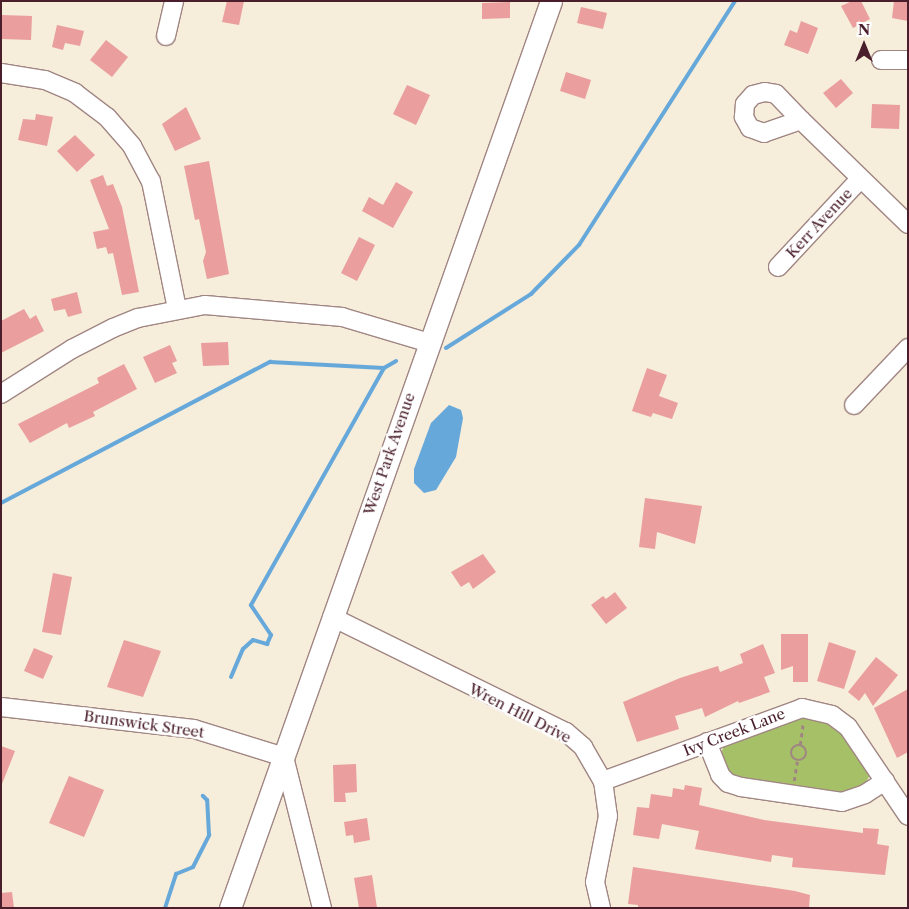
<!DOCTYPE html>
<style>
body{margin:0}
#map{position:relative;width:909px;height:909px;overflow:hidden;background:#f6eddb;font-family:"Libre Caslon Text",serif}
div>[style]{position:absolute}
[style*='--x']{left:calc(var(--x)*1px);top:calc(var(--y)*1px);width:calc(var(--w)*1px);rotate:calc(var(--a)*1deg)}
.green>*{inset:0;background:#a5c067}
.water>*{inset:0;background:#66a8da}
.stream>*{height:4px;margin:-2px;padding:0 2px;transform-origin:2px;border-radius:2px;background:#66a8da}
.building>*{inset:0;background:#ea9e9d}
.path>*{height:2.5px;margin-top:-1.25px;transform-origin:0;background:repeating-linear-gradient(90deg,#a08683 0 4px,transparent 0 8px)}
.path>.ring{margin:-1.25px;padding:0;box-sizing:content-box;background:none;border:2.5px solid #a08683;border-radius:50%}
.roads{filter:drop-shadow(1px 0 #a08683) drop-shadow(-1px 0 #a08683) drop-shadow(0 1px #a08683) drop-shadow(0 -1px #a08683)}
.minor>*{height:18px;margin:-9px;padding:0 9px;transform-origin:9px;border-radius:9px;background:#fff}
.major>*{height:21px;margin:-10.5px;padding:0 10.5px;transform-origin:10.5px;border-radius:10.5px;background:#fff}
span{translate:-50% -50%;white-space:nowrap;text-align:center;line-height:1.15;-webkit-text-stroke:5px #fff;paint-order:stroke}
.street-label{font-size:15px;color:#4a1f2b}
.frame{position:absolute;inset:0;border:2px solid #4a1f2b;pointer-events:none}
.north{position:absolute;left:839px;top:20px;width:50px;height:50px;-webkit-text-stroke:4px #fff;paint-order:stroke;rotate:0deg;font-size:14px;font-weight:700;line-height:20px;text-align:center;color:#4a1f2b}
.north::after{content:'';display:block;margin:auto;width:18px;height:22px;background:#4a1f2b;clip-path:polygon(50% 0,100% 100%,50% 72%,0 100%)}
</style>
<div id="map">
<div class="green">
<i style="clip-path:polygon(801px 717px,830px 723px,844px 734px,870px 775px,864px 786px,846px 794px,744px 779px,727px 772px,720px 757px,724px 745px)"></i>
</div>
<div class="water">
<i style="clip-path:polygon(449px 405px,461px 410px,463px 418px,456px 457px,436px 490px,424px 493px,414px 483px,414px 469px,431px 423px)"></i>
</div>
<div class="stream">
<i style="--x:446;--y:348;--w:101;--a:-32.4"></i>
<i style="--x:531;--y:294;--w:69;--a:-45.6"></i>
<i style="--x:579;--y:245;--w:290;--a:-57.4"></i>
<i style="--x:1;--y:503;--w:304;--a:-27.7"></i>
<i style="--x:270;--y:362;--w:114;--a:3"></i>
<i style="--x:384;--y:368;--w:14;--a:-30"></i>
<i style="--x:231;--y:677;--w:30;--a:-67"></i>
<i style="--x:243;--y:649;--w:13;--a:-42"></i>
<i style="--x:253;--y:640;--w:15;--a:16"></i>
<i style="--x:267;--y:644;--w:10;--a:-66"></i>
<i style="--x:271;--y:635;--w:36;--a:-124"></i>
<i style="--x:251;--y:605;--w:272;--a:-60.7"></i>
<i style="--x:165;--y:908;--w:36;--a:-72"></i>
<i style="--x:176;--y:874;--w:18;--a:-22"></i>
<i style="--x:193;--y:867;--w:36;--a:-63"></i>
<i style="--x:209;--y:835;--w:35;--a:-93"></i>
<i style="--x:207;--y:800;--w:6;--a:-135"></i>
</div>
<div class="building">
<i style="clip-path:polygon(227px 1px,244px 1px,239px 25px,222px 22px)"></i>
<i style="clip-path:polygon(852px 1px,861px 1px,870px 19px,853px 28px,841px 6px)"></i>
<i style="clip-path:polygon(894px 1px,908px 1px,908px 21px,892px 18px)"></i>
<i style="clip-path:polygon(510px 2px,510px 18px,482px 19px,482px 3px)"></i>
<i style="clip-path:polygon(581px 7px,607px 13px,603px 29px,577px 23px)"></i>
<i style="clip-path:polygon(2px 15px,32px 16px,31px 40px,2px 39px)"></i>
<i style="clip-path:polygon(801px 21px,818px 28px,808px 54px,784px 45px,790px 30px,797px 33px)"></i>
<i style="clip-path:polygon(57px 25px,84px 31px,80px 46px,65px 43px,63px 50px,52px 47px)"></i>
<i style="clip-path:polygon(106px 40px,128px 57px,112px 77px,90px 60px)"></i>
<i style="clip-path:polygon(566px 72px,591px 80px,585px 99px,560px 91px)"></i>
<i style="clip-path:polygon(841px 79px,853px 93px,836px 108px,823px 93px)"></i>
<i style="clip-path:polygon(407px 85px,430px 95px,416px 125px,393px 114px)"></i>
<i style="clip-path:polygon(872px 104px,900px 105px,899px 129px,871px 128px)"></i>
<i style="clip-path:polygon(186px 107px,201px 139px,175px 151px,162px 124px)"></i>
<i style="clip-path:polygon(36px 114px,53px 117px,47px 146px,18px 140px,23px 119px,35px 120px)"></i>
<i style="clip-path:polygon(75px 135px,95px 155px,77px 172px,57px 151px)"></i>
<i style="clip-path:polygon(209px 161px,229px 274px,207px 279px,203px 261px,206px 252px,199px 219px,195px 220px,184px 166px)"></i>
<i style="clip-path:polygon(103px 175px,107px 186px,113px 184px,122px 207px,139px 292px,122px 295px,113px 253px,108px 254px,106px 247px,97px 249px,93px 232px,109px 229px,90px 180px)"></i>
<i style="clip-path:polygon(396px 182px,413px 192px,393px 228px,362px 211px,369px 197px,383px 205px)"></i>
<i style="clip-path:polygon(359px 237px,375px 245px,357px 281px,341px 273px)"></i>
<i style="clip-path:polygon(77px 292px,82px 313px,68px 317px,65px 309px,54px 311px,51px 299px)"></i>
<i style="clip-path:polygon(24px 309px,30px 319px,36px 315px,44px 331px,1px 353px,1px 321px)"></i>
<i style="clip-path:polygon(228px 342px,229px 365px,203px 366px,201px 343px)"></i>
<i style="clip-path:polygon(170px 345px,177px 361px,172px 363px,177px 373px,155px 383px,143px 357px)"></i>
<i style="clip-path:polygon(124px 364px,137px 389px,93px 412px,95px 416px,69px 428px,67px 423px,30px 443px,18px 424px,99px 383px,97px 378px)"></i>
<i style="clip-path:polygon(647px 368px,667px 375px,659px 396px,678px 403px,672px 419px,653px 413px,651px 417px,632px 411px)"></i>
<i style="clip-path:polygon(645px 498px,702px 506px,695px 544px,657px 532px,655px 549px,639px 547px)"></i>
<i style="clip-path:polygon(483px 554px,496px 572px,473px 589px,469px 582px,461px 587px,451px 572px)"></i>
<i style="clip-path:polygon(53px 573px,72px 577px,61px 635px,42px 632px)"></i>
<i style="clip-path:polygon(615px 592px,627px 608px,606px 624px,591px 605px,603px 596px,606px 599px)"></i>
<i style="clip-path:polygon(781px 634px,808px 634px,808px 682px,793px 682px,793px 666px,781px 670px)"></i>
<i style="clip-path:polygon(124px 640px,161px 651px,143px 697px,107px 687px)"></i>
<i style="clip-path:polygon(829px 642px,856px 651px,844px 689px,817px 681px)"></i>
<i style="clip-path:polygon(763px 644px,775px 673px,764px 677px,770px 692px,739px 703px,738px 701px,705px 717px,702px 708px,675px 716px,679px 729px,637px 742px,623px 702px,680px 678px,718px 666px,720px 672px,743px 663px,740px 654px)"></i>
<i style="clip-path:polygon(34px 648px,53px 656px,43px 679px,24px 671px)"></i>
<i style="clip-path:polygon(876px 657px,898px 675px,873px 706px,865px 693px,859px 701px,848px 692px)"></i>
<i style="clip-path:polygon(908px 689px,908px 752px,897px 758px,874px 708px)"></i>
<i style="clip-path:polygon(1px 746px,15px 751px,2px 784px,1px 784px)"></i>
<i style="clip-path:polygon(356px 764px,357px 792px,345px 793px,346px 802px,334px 802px,333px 765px)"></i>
<i style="clip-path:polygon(69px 776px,104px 790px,84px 837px,49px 823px)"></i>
<i style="clip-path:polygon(685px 785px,702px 788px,699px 805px,764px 820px,863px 833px,863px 828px,879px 829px,877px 844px,889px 846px,885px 875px,792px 867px,793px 858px,772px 855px,771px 862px,695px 849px,699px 831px,662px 824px,659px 839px,633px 835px,637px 807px,649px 808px,651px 794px,672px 797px,673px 788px,684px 790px)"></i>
<i style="clip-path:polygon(367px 818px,370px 840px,354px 843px,353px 835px,346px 836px,344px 822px)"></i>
<i style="clip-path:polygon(633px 867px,795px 891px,810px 895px,809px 908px,638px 908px,638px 905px,628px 904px)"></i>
<i style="clip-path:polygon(372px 875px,377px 908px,359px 908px,354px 878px)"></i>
<i style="clip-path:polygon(12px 892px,14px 908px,1px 908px,1px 893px)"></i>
</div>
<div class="path">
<i class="ring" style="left:791px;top:745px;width:13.5px;height:13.5px"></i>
<i style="--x:800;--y:745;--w:21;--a:-82"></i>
<i style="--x:794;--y:781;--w:20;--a:-81"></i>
</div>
<div class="roads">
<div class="minor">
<i style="--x:166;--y:36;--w:36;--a:-77"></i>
<i style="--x:881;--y:60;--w:27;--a:0"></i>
<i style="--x:1;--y:73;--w:45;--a:9"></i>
<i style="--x:45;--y:80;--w:33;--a:23"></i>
<i style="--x:75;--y:93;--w:40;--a:37"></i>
<i style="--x:107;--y:117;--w:38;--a:49"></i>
<i style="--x:132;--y:146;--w:40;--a:62"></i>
<i style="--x:151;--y:181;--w:131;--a:78.5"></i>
<i style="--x:765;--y:92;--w:11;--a:10"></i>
<i style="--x:776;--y:94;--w:36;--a:46"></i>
<i style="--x:801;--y:120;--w:39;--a:161"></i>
<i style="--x:764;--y:133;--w:15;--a:-160"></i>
<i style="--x:750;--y:128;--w:13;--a:-119"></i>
<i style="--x:744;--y:117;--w:13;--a:-86"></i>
<i style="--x:745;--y:104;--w:12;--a:-48"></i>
<i style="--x:753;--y:95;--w:12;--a:-14"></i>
<i style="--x:801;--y:120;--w:149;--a:44.2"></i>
<i style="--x:778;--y:267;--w:120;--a:-47"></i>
<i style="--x:1;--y:394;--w:84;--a:-32.4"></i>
<i style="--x:72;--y:349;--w:46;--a:-27.1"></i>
<i style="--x:113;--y:328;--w:27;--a:-22"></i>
<i style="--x:138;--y:318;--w:68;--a:-11"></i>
<i style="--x:205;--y:305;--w:138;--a:5"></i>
<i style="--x:342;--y:317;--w:91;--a:16.6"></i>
<i style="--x:854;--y:405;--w:79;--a:-46.5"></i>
<i style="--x:332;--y:617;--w:261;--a:26.2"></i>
<i style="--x:566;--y:732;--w:23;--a:41"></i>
<i style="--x:583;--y:747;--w:39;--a:60"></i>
<i style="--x:603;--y:781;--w:35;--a:82"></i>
<i style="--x:608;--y:816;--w:67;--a:101.1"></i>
<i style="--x:595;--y:882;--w:27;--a:77"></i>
<i style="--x:1;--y:707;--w:194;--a:6.5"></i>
<i style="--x:194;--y:729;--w:94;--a:17.3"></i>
<i style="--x:284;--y:757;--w:156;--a:75.9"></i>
<i style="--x:707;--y:742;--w:35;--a:68"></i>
<i style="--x:720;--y:775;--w:11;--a:45"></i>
<i style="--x:728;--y:783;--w:14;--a:17"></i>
<i style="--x:741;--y:787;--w:102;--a:8.4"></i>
<i style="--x:842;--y:802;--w:24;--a:-19"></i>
<i style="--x:865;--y:794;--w:24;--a:-33"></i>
<i style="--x:603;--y:781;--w:212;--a:-20.1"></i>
<i style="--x:802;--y:708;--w:31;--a:13"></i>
<i style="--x:832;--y:715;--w:20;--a:37"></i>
<i style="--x:848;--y:727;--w:107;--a:56"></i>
</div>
<div class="major">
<i style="--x:230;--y:908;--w:962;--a:-70.51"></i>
</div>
</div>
<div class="street-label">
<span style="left:819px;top:223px;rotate:-47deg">Kerr Avenue</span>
<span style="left:389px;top:454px;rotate:-71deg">West Park Avenue</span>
<span style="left:520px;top:713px;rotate:27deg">Wren Hill Drive</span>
<span style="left:144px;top:724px;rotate:8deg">Brunswick Street</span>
<span style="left:734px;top:732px;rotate:-21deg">Ivy Creek Lane</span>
</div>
<div class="frame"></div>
<div class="north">N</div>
</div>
